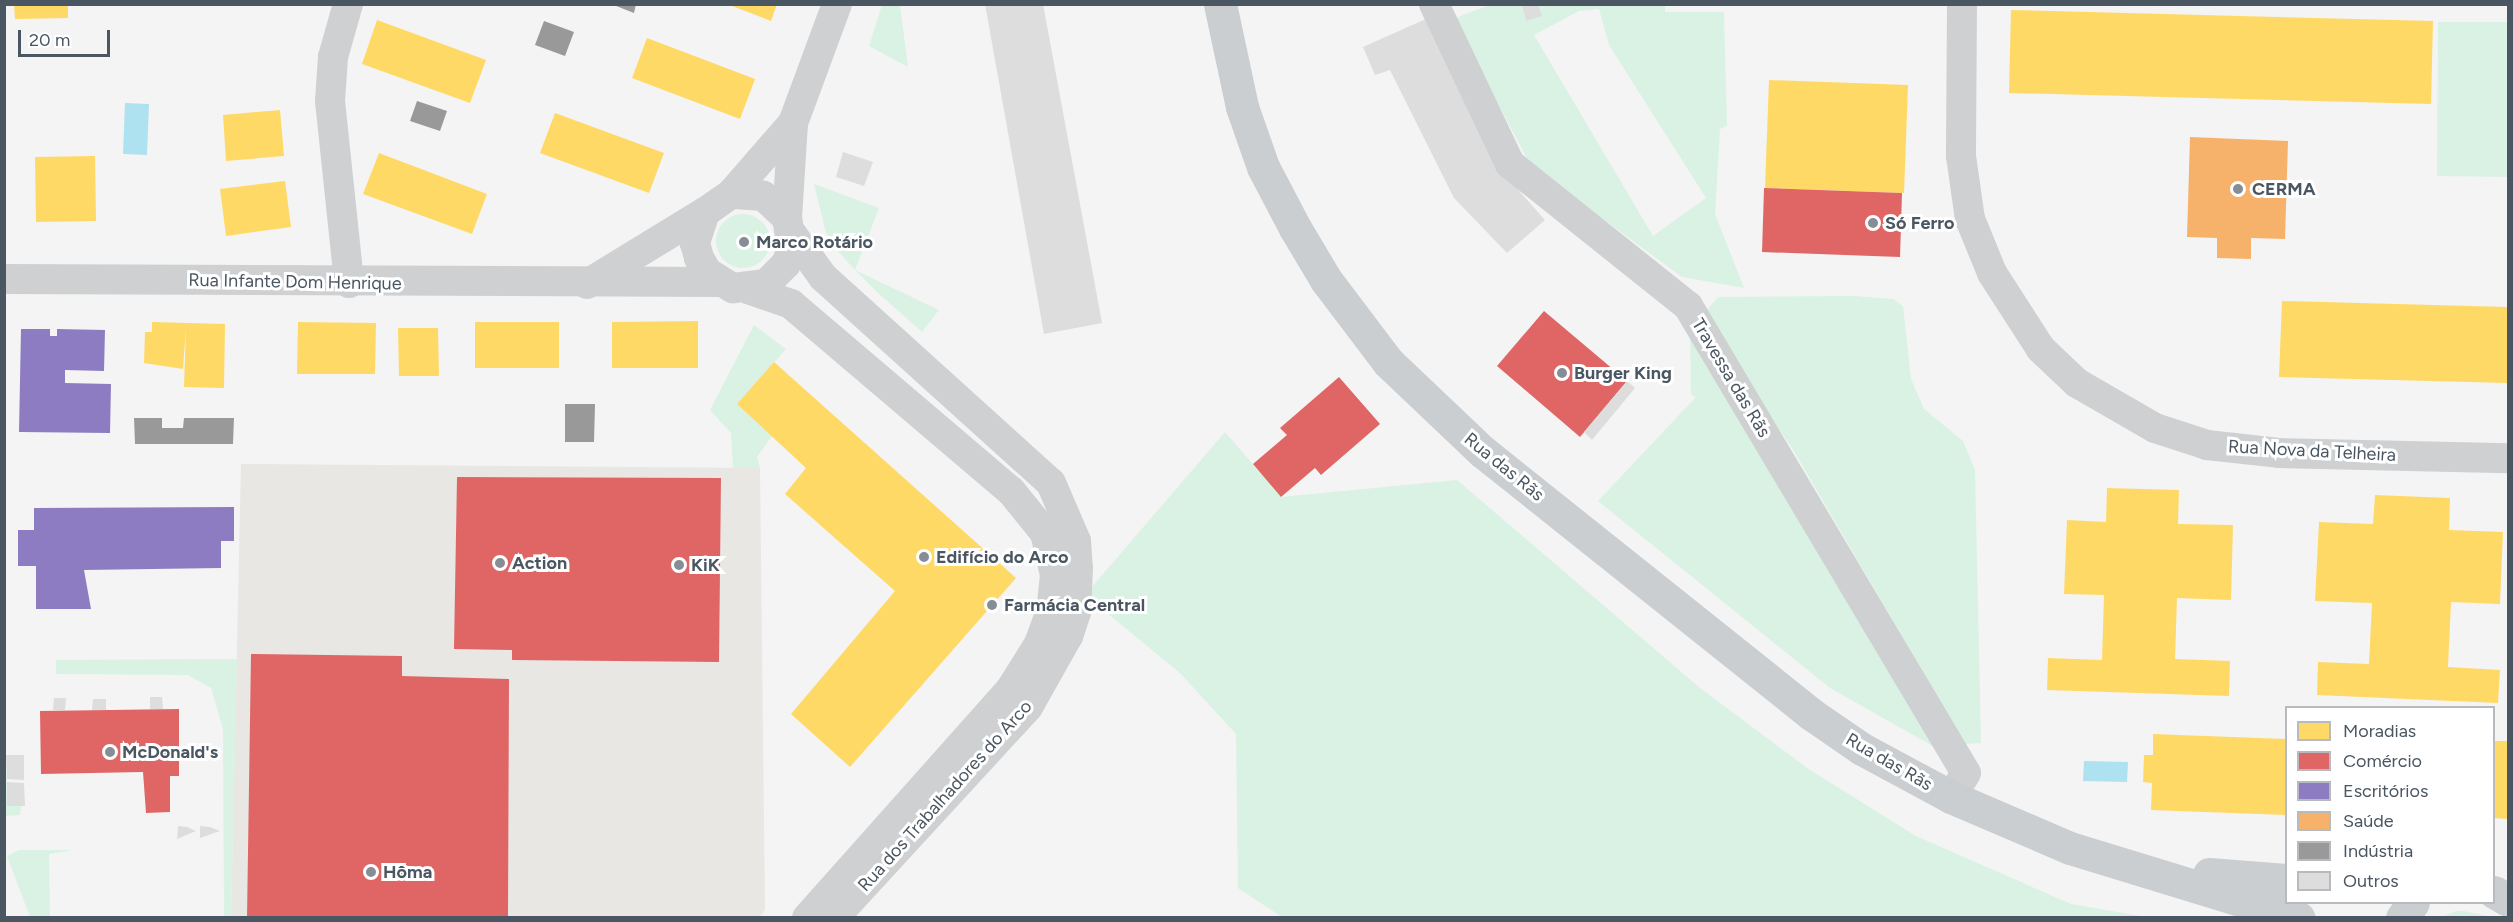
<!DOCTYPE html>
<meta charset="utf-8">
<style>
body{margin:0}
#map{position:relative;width:2513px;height:922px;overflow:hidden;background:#f4f4f4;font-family:Figtree,sans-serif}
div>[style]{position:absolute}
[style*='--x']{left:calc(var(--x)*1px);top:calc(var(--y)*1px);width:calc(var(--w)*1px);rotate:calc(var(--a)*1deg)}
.commercial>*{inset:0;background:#e8e7e3}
.green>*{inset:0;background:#d9f2e3}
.round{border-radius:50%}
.water>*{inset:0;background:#aee2f0}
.homes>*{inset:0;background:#ffd966}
.shops>*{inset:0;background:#e06666}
.offices>*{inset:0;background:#8e7cc3}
.health>*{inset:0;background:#f6b26b}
.industry>*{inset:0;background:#999}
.building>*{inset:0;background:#ddddde}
.minor>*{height:30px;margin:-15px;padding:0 15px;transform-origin:15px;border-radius:15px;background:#ced0d2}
.major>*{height:33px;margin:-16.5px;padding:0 16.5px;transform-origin:16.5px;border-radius:16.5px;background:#caced1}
.dots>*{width:16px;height:16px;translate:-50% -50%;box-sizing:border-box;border:3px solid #fff;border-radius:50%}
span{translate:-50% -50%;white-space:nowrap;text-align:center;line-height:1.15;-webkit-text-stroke:6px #fff;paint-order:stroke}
.poi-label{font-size:18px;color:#4a5661;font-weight:700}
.left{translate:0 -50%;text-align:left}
.street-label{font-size:18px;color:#4a5661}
.frame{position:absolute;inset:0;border:6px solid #4a5661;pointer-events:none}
.legend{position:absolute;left:2285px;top:706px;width:210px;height:198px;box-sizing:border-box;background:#fff;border:2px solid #b7bbc0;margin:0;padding:8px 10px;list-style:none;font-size:18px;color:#4a5661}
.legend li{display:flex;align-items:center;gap:12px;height:30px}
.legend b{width:30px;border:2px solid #b7bbc0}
.scale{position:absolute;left:18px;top:30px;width:92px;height:27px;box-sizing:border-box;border:3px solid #4a5661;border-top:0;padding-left:8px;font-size:18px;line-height:21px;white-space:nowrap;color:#4a5661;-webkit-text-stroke:4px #fff;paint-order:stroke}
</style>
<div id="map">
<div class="commercial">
<i style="clip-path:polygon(241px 464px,760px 468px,765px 910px,760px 917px,231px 918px)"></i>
</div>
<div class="green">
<i style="clip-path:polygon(evenodd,1492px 4px,1527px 5px,1522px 6px,1526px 20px,1541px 16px,1538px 4px,1665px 4px,1665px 12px,1724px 12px,1727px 126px,1720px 129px,1715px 214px,1744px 288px,1682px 277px,1531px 166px,1453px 19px,1492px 4px,1599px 9px,1609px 45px,1706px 198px,1653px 236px,1534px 35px,1579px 11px,1599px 9px)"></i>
<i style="clip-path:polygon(882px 5px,900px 5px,908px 67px,869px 46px)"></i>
<i style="clip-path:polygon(2438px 22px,2508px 22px,2508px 177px,2437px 176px)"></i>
<i style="clip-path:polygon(814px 184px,879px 208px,855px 270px,939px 310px,922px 332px,879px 294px,855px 270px,837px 250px,826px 233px)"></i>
<i class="round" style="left:716px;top:214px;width:54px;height:54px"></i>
<i style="clip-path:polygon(1854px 296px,1893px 299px,1903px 306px,1911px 379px,1924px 409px,1963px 441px,1975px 470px,1981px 743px,1965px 744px,1792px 448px,1708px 327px,1705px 312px,1718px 297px)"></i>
<i style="clip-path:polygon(754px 325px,786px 349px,737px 404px,772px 436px,757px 457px,760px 468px,733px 468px,731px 433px,710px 410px)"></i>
<i style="clip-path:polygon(1690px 333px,1945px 753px,1830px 688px,1598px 501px,1696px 397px,1691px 395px)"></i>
<i style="clip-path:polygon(1225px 432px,1281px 497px,1457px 480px,1700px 688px,1810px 770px,1916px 836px,2071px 904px,2146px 917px,1282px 917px,1238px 888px,1236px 734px,1180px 673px,1085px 595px)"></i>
<i style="clip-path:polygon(237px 659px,231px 917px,224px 917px,223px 729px,211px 688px,188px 675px,56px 674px,56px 660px)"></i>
<i style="clip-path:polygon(7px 763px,7px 806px,21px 806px,20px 815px,5px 816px)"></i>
<i style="clip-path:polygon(19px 850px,73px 850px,49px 854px,50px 917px,30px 917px,7px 856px)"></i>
<i style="clip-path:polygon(2456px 911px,2463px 911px,2493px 917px,2439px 918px)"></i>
</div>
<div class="water">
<i style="clip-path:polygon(125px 103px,149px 104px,147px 155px,123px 154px)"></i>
<i style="clip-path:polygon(2084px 761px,2128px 762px,2127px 782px,2083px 781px)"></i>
</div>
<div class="homes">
<i style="clip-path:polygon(14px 4px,68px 4px,68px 18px,15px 19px)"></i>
<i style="clip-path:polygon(727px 4px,777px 4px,771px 21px)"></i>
<i style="clip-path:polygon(2011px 10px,2433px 21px,2431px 104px,2009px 93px)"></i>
<i style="clip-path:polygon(377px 20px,486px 60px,470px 103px,362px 64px)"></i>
<i style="clip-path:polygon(647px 38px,755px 79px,740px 119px,632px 78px)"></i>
<i style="clip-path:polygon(1769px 80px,1908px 85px,1904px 193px,1765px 188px)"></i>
<i style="clip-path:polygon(280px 110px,284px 156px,226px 161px,223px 115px)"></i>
<i style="clip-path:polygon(555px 113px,664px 153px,649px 193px,540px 153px)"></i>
<i style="clip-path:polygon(379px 153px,487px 194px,472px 234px,363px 194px)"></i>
<i style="clip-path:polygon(95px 156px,96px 221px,36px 222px,35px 157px)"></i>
<i style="clip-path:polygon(285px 181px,291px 227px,226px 236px,220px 189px)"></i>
<i style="clip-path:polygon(2282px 301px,2508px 307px,2508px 383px,2279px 377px)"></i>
<i style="clip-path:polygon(698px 321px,698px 368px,612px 368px,612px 322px)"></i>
<i style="clip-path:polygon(152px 322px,225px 324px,224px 388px,184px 387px,186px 327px,183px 369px,144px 363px,145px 332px,152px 332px)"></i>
<i style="clip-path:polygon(298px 322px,376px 323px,375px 374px,297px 374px)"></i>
<i style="clip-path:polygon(475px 322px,559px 322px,559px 368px,475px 368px)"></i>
<i style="clip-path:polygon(398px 328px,438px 328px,439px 376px,399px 376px)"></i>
<i style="clip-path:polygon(774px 362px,1016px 578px,850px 767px,791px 714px,895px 591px,785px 494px,806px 468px,737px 404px)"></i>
<i style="clip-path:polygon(2107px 488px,2179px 490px,2178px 524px,2233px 525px,2231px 600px,2177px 598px,2175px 659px,2230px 661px,2229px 696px,2047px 690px,2048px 658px,2102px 660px,2104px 595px,2064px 594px,2067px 520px,2106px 522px)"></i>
<i style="clip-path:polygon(2375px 495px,2450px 498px,2449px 530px,2503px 532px,2500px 604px,2451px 602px,2448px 667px,2500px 670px,2498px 703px,2317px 695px,2318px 662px,2369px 664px,2372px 603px,2315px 601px,2319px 522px,2373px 524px)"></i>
<i style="clip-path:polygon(2153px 734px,2286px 739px,2286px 815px,2151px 810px,2152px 783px,2143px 782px,2144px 755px,2153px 755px)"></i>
<i style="clip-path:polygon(2494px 741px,2508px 741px,2508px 819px,2494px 818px)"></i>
</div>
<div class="shops">
<i style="clip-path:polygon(1764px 188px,1902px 193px,1900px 257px,1762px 252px)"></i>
<i style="clip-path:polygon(1544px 311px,1627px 381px,1580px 437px,1497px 366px)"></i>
<i style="clip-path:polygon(1339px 377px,1380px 424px,1321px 475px,1315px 468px,1281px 497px,1253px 464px,1287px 435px,1280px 428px)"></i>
<i style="clip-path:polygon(457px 477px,721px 478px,719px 662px,512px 660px,512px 650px,454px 649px)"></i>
<i style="clip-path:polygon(251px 654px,402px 656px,402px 676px,509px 679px,508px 918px,247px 918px)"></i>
<i style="clip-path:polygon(179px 709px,179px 776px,170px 776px,170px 812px,146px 813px,143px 772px,41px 774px,40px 711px)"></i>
</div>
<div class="offices">
<i style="clip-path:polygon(21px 329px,50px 329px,50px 336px,57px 336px,57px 329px,105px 330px,104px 371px,65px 370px,65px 383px,111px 384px,110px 433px,19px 432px)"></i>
<i style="clip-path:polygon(234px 507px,234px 541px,221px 541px,221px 568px,84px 570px,91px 609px,36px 609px,36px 566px,18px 566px,18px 530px,34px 530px,34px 508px)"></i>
</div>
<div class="health">
<i style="clip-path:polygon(2190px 137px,2288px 141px,2285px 239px,2251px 238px,2251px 259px,2217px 258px,2217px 238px,2187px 237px)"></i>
</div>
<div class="industry">
<i style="clip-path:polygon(611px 4px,636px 4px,634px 13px)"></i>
<i style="clip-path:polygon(544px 21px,574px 32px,565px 56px,535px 45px)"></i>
<i style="clip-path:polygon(417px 101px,447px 111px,440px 131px,410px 121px)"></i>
<i style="clip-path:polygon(565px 404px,595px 404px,594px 442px,565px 442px)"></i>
<i style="clip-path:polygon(134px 418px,162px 418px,162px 428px,183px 428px,184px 418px,234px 418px,233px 444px,135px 444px)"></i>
</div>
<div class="building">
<i style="clip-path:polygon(985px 4px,1043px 4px,1102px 323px,1044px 334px)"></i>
<i style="clip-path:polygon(1538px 4px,1542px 16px,1526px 21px,1522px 6px)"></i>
<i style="clip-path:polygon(1428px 18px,1496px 165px,1545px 220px,1507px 253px,1454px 198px,1390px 70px,1375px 75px,1363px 47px)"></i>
<i style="clip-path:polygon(843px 152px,873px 162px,864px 186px,836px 177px)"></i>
<i style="clip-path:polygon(1627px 381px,1635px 388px,1592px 440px,1584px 432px)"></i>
<i style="clip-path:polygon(150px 697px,162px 697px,163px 709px,150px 709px)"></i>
<i style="clip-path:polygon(54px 698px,66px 698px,65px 710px,53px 710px)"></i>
<i style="clip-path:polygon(93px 699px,106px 699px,106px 710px,92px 710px)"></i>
<i style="clip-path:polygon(6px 755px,24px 755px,24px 780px,7px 779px)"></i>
<i style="clip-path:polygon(7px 782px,24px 783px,25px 806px,7px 806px)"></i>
<i style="clip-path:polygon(178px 826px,187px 827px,196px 831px,177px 839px)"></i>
<i style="clip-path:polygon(200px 826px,210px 827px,220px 831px,200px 838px)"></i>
</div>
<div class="minor">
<i style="--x:348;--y:4;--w:55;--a:105.8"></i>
<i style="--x:333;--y:57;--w:44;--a:93.9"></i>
<i style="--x:330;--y:101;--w:183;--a:84"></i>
<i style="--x:1434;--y:4;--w:177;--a:64.6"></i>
<i style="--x:1510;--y:164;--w:228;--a:38.6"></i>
<i style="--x:1688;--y:306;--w:543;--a:59.24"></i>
<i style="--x:1966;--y:773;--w:28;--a:122"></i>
<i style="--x:1962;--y:4;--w:152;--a:90.4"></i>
<i style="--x:1961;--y:156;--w:64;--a:81.9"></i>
<i style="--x:1970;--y:219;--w:58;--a:67.8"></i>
<i style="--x:1992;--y:273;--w:90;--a:57.2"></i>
<i style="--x:2041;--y:349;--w:50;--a:43.4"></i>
<i style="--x:2077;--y:383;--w:90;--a:30"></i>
<i style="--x:2155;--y:428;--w:55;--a:18.1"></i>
<i style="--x:2207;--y:445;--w:72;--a:6.3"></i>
<i style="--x:2279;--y:453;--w:229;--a:1.3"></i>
<i style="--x:731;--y:194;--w:94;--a:-48.9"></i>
<i style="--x:787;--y:218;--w:33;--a:-137"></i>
<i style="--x:763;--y:196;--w:32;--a:-176"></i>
<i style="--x:731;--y:194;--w:32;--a:145"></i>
<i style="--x:705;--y:212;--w:33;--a:108"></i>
<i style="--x:695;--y:243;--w:16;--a:75"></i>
<i style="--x:699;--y:258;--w:16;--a:60"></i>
<i style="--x:707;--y:272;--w:31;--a:32"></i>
<i style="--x:733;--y:288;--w:33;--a:-7"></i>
<i style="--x:766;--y:284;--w:28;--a:-45"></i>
<i style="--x:786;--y:264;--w:16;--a:-68"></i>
<i style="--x:792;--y:249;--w:31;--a:-99"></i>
<i style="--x:787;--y:218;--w:95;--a:-86.4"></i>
<i style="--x:793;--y:123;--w:127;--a:-69.7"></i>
<i style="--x:792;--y:234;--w:53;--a:54.2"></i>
<i style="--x:823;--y:277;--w:307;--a:42.1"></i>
<i style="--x:1051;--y:483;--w:63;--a:66.7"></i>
<i style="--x:1076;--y:541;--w:27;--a:86"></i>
<i style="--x:1078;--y:568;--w:44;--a:92.6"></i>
<i style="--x:1076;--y:612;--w:25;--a:108"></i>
<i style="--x:1068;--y:636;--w:81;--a:119.4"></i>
<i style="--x:1028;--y:707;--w:287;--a:132.6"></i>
<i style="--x:4;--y:279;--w:715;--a:0.24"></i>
<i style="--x:587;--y:284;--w:138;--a:-31.4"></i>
<i style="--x:748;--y:289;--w:46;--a:19.2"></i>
<i style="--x:791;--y:304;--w:289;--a:40.4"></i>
<i style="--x:1011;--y:491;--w:54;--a:51"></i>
<i style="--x:1045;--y:533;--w:43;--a:76.6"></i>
<i style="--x:1055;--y:575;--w:36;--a:96"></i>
<i style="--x:1051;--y:611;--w:35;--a:110"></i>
<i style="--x:1039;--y:644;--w:54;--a:122.2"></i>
<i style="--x:1010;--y:690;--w:305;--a:131.7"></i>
</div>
<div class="major">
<i style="--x:1220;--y:4;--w:105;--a:77.9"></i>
<i style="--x:1242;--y:107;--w:64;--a:70.7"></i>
<i style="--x:1263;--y:167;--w:69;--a:62.3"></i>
<i style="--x:1295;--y:228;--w:61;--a:59.2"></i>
<i style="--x:1326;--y:280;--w:103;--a:52.9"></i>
<i style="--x:1388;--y:362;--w:131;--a:43.5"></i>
<i style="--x:1483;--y:452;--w:420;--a:38.6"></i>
<i style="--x:1811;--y:714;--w:62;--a:34.5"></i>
<i style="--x:1862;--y:749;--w:101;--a:28.3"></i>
<i style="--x:1951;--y:797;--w:129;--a:23.2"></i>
<i style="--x:2070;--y:848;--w:239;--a:17"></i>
<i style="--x:2209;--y:874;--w:77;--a:4.5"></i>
<i style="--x:2494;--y:892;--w:16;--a:30"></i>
<i style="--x:2402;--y:918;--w:19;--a:-55"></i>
</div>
<div class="dots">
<i style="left:2238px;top:189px;background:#868d94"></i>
<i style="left:1873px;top:223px;background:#868d94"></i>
<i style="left:744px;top:242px;background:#868d94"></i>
<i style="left:1562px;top:373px;background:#868d94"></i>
<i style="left:924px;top:557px;background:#868d94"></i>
<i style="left:500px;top:563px;background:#868d94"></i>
<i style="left:679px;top:565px;background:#868d94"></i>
<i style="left:992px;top:605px;background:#868d94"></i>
<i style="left:110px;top:752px;background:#868d94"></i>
<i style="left:371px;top:872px;background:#868d94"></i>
</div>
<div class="poi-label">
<span class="left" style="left:2252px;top:189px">CERMA</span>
<span class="left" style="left:1885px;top:223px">Só Ferro</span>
<span class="left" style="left:756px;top:242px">Marco Rotário</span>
<span class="left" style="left:1574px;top:373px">Burger King</span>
<span class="left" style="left:936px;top:557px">Edifício do Arco</span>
<span class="left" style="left:512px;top:563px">Action</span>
<span class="left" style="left:691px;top:565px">KiK</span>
<span class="left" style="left:1004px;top:605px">Farmácia Central</span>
<span class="left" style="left:122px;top:752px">McDonald's</span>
<span class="left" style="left:383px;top:872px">Hôma</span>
</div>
<div class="street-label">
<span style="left:295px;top:282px;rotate:1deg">Rua Infante Dom Henrique</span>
<span style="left:1731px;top:378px;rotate:59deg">Travessa das Rãs</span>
<span style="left:2312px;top:451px;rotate:3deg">Rua Nova da Telheira</span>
<span style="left:1504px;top:467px;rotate:39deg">Rua das Rãs</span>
<span style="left:1889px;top:762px;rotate:30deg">Rua das Rãs</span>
<span style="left:945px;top:796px;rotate:-48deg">Rua dos Trabalhadores do Arco</span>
</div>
<div class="frame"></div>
<ul class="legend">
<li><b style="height:16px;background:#ffd966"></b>Moradias</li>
<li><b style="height:16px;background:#e06666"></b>Comércio</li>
<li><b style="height:16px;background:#8e7cc3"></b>Escritórios</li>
<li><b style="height:16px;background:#f6b26b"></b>Saúde</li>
<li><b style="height:16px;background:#999"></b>Indústria</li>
<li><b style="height:16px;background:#ddddde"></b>Outros</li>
</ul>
<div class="scale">20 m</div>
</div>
